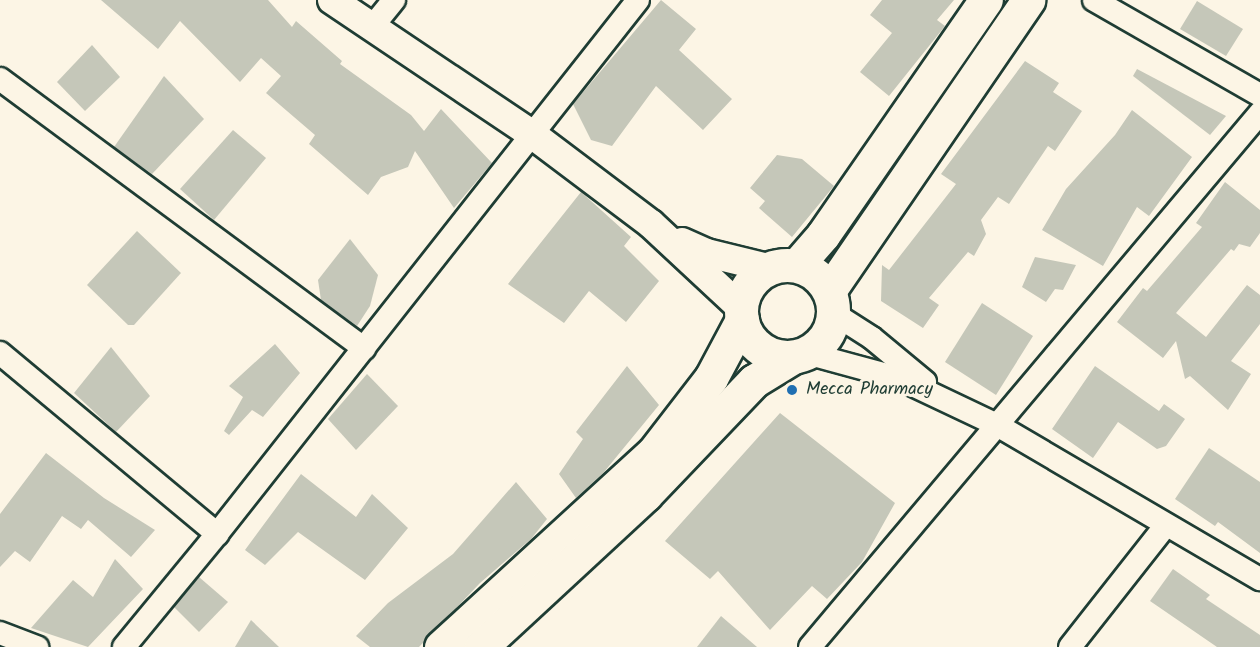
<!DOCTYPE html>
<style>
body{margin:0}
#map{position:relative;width:1260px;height:647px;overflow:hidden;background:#fcf5e5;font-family:Kalam,sans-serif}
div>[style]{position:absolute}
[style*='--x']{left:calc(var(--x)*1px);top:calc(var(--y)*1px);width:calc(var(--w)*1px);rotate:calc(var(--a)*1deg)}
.building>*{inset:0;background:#c5c7b9}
.roads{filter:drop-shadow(2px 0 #1f3d34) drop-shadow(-2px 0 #1f3d34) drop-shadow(0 2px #1f3d34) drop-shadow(0 -2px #1f3d34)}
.minor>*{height:22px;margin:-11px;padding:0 11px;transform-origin:11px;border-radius:11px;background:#fcf5e5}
.tertiary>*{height:28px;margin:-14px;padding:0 14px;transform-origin:14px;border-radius:14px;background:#fcf5e5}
.secondary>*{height:33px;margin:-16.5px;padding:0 16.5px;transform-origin:16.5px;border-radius:16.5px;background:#fcf5e5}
.secondary>.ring{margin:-16.5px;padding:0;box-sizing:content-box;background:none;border:33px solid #fcf5e5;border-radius:50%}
.dots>*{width:16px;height:16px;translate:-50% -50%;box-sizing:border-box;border:3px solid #fcf5e5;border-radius:50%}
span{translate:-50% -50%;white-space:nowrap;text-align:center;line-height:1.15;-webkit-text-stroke:6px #fcf5e5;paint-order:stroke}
.poi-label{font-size:18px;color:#1f3d34}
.left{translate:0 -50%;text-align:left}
</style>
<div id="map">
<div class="building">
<i style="clip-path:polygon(101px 0,268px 0,292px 27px,296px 21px,342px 61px,340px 64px,411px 115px,424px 131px,441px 109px,492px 163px,454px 208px,415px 151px,408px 167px,381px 177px,368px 195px,309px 144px,315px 135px,266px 93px,281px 76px,261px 58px,240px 82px,180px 21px,158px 49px)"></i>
<i style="clip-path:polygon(661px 0,696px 29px,679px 50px,732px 99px,703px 130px,656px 86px,612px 146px,591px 140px,573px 104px)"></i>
<i style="clip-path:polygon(882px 0,954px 0,937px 20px,945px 26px,889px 96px,860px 72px,892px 33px,870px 15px)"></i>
<i style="clip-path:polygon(1197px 1px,1243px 29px,1226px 56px,1180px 29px)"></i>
<i style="clip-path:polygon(92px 45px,120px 77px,85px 111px,57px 82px)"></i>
<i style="clip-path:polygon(1025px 61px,1059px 83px,1053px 92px,1082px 111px,1055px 151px,1048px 146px,1009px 204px,998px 197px,981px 220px,986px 234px,974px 256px,968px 252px,929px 298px,939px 305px,923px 328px,881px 301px,882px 265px,889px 270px,956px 184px,941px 174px)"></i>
<i style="clip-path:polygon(1137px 69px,1226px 116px,1210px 135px,1133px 76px)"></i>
<i style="clip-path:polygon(164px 76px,204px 119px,152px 174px,114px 147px)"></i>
<i style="clip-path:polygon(1132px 110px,1192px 157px,1149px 216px,1137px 207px,1103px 266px,1042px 230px,1066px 189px,1115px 135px)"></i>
<i style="clip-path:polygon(233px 130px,266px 158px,214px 220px,180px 189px)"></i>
<i style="clip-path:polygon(777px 155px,802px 159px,834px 186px,792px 237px,759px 208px,765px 201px,750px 188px)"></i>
<i style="clip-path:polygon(1225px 182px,1260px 210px,1260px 233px,1250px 247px,1239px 244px,1234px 251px,1231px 249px,1176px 313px,1206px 337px,1247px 285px,1260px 295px,1260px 324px,1231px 361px,1251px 374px,1228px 410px,1190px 376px,1185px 379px,1176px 341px,1163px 358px,1117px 322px,1143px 288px,1147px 291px,1202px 227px,1196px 223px)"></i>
<i style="clip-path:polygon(581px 192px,631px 237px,624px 246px,659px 281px,626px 322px,589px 291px,564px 323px,508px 284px)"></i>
<i style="clip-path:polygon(137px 231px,181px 273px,134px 325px,128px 325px,87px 285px)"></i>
<i style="clip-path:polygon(350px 239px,378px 275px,370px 306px,357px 326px,321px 300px,318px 280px)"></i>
<i style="clip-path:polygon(1035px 257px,1076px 265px,1063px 290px,1055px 289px,1046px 302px,1022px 287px)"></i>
<i style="clip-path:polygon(982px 303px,1033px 336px,996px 395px,945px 362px)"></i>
<i style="clip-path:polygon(275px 344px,300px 373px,263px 417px,252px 410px,229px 435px,224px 431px,243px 397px,229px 386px)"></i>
<i style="clip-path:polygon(111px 347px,150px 396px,116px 432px,74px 393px)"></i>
<i style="clip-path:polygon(627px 366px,659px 405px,604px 472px,576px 498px,559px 474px,583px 439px,576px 432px)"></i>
<i style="clip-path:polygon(1095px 366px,1159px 411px,1164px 404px,1185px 419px,1166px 446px,1157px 449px,1118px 422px,1093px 458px,1052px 429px)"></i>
<i style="clip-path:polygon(367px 374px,398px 406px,356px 450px,328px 419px)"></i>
<i style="clip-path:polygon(780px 413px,895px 503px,862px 562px,827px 599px,812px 586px,770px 630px,718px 571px,710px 579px,665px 541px)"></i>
<i style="clip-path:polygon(1209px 448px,1260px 482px,1260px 553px,1218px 522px,1215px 526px,1175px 499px)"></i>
<i style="clip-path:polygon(46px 453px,104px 498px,155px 530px,131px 557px,88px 520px,81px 529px,62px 516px,30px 562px,15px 551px,0 567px,0 514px)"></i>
<i style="clip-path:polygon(301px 474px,356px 517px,372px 494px,408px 528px,365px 580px,298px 532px,265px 565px,245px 550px)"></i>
<i style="clip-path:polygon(516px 482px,547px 519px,531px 539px,480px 583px,419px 647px,370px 647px,356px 636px,388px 603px,453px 554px)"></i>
<i style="clip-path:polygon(115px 559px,143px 589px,88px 647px,31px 628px,73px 580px,93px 597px)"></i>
<i style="clip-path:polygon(1173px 569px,1210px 595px,1206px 599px,1260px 635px,1260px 647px,1217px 647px,1150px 601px)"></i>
<i style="clip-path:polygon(199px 577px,228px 602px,199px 632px,174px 607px)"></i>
<i style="clip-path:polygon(721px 616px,757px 647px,697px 647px)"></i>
<i style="clip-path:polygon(251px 620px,279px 647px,235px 647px)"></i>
</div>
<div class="roads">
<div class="minor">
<i style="--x:1094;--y:0;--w:191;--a:29.8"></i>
<i style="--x:372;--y:27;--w:35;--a:-51"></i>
<i style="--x:0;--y:79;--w:453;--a:36.5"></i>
<i style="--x:833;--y:313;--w:46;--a:32.7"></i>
<i style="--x:872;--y:338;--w:69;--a:39.7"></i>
<i style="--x:0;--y:353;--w:283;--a:39.8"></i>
<i style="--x:806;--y:353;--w:95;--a:15.2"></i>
<i style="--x:898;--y:378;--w:110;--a:25.4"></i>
<i style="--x:997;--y:425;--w:305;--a:30.4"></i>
<i style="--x:0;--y:633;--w:40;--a:21"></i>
<i style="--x:124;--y:647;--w:146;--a:-50.5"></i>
<i style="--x:217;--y:534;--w:680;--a:-51.75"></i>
<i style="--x:810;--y:647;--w:698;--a:-49.88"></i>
<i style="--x:1070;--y:647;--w:155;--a:-51.8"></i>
</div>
<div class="tertiary">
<i style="--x:332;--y:0;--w:242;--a:33.9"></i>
<i style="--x:533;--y:135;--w:148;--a:37"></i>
<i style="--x:651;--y:224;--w:123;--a:43"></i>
<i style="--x:682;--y:242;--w:27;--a:24"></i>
<i style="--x:707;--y:253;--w:63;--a:13.8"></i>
</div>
<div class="secondary">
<i class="ring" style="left:741px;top:265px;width:59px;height:59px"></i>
<i style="--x:797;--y:265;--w:40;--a:-49"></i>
<i style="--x:823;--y:235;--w:286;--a:-55.3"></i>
<i style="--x:829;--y:291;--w:353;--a:-55.6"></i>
<i style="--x:441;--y:647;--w:287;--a:-42.5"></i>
<i style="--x:653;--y:453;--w:95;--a:-52.3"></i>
<i style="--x:711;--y:378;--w:66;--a:-61.9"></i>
<i style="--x:481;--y:647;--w:224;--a:-42.8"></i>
<i style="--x:645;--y:495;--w:158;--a:-46.3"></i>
<i style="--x:754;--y:381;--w:46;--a:-31.6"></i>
</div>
</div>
<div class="dots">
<i style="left:792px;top:390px;background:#1f6fb2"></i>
</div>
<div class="poi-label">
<span class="left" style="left:806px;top:390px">Mecca Pharmacy</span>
</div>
</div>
